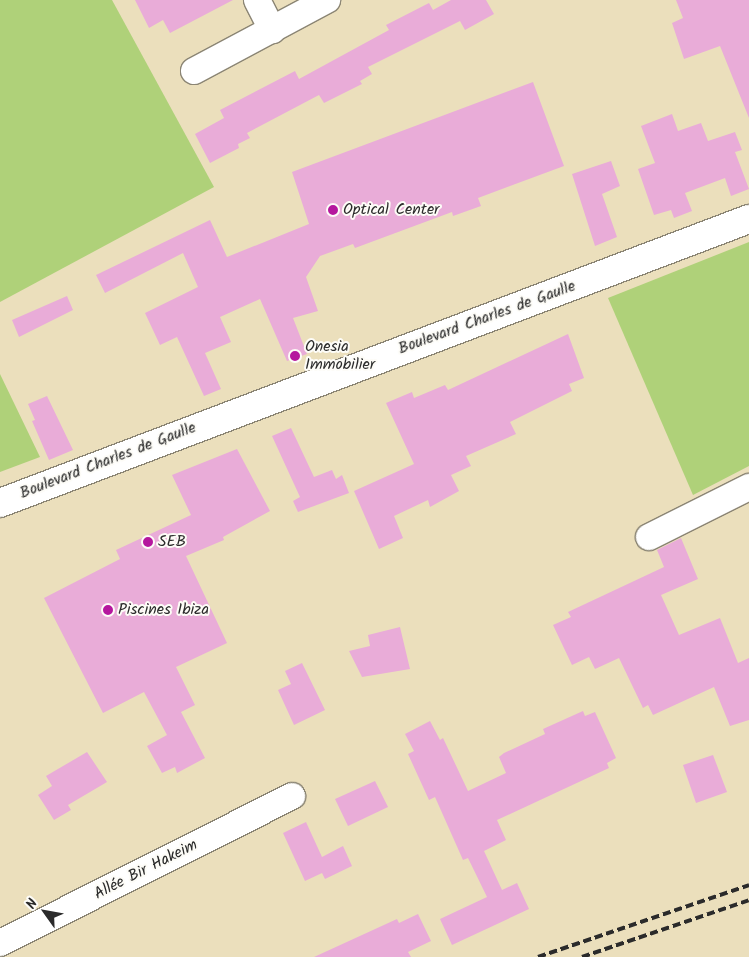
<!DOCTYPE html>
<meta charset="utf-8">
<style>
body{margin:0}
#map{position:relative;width:749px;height:957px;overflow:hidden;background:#ebdfbc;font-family:Kalam,sans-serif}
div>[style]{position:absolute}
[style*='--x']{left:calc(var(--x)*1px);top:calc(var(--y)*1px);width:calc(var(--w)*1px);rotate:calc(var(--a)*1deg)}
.green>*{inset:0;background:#afd179}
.building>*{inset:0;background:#e9acd8}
.roads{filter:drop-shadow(1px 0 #8b8574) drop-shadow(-1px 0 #8b8574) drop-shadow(0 1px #8b8574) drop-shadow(0 -1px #8b8574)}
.street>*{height:26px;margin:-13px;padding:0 13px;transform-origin:13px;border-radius:13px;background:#fff}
.secondary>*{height:28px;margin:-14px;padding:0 14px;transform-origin:14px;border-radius:14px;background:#fff}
.rail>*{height:4px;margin-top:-2px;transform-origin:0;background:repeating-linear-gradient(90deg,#2b2b2b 0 8px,transparent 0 12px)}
.dots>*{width:14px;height:14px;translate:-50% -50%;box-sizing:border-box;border:2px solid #fdfcf7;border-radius:50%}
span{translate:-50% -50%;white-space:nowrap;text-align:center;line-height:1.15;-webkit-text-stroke:4px #fdfcf7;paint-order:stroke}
.poi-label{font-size:16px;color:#2b2b2b}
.left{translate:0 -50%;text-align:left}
.street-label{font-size:16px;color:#2b2b2b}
.north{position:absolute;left:20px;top:887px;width:50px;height:50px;-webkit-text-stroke:4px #fdfcf7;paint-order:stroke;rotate:302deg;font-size:14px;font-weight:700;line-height:20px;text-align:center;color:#2b2b2b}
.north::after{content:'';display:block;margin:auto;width:18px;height:22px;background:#2b2b2b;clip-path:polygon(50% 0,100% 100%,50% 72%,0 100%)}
</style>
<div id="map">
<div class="green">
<i style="clip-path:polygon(0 0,112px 0,214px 187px,0 302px)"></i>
<i style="clip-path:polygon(749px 242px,749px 466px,693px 495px,608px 298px)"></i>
<i style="clip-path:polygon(0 374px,40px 457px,0 472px)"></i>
</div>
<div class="building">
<i style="clip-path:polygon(135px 0,233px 0,170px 33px,163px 20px,149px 28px)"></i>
<i style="clip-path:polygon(451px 0,486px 0,494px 14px,465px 30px,460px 21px,368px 67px,372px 74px,360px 81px,362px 84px,324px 103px,319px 95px,247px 133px,250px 138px,238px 144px,239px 148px,210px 163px,195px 134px,224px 118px,220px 110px,295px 71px,299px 79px,389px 30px,386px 25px,429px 3px,433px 10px)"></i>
<i style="clip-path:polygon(676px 0,749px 0,749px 118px,720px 46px,684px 59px,672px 23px,683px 18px)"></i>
<i style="clip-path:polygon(533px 82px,564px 166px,478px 198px,481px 206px,453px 216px,452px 212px,355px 248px,353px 244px,320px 256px,306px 277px,318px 311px,293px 318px,307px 354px,287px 361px,260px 299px,220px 317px,231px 342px,205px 353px,221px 389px,204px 396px,177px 337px,160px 345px,145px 313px,198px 287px,183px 253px,105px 293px,96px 275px,210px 220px,227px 257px,309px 224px,292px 172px)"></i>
<i style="clip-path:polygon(672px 114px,678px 131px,701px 123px,708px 141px,735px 132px,742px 150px,735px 152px,749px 189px,731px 196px,725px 178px,685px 193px,692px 211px,674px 218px,671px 210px,654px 215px,638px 169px,655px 163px,641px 126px)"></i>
<i style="clip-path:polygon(611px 161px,620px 186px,602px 194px,617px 237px,595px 246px,572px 174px)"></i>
<i style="clip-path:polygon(67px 296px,73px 310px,19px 337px,12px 320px)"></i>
<i style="clip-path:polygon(568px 334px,584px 378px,569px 384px,572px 391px,510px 422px,516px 434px,466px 456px,471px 466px,451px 475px,459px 491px,430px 507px,428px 500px,394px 516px,403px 538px,379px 549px,354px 491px,414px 464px,386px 403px,412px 392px,414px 398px,445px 385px,448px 390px)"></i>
<i style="clip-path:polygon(47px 396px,73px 450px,49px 460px,32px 421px,35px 420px,28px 404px)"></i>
<i style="clip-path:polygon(291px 428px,314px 477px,332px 470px,336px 479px,342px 475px,349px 493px,298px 512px,293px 501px,300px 497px,272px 436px)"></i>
<i style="clip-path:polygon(237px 449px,270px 511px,223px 537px,224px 540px,186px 556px,227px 643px,176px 667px,195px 705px,181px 712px,205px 758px,177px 773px,175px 767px,162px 773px,147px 746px,167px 735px,144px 692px,103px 713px,44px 598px,120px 559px,116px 550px,191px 515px,172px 475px)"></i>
<i style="clip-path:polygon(681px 538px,698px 579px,661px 595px,679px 635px,720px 618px,738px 663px,749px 658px,749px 720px,730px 726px,714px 687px,653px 715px,648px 705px,643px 708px,619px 658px,595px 669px,589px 657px,572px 665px,553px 625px,571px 617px,568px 612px,664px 567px,657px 550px)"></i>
<i style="clip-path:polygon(400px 627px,410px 669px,362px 677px,349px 651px,370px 646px,368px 635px)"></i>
<i style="clip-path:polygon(302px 663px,325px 710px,294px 725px,278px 690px,291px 684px,285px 671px)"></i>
<i style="clip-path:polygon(583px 711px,585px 716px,595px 712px,616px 758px,607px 763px,609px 768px,497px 820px,506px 840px,484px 851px,502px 890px,517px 883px,529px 909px,452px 945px,440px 919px,487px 897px,468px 858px,463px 860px,435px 797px,429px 800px,408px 754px,414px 751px,405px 734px,430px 721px,440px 740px,443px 738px,468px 791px,506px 773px,499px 757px,504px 753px,545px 734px,543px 729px)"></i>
<i style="clip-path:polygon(87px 752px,107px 782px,68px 805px,71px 810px,54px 820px,38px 795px,52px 786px,46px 776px)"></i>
<i style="clip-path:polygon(713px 755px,727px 792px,696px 803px,683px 765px)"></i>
<i style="clip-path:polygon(375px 781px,388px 807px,348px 826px,335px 799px)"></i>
<i style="clip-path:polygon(306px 822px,322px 857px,343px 846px,352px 866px,325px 879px,322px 873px,305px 881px,283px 833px)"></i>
<i style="clip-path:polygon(418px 914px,431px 941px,408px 952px,411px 957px,314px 957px,397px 919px,399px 923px)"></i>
</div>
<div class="roads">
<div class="street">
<i style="--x:257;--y:0;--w:34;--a:63"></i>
<i style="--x:194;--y:71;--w:151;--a:-28.1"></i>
<i style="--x:649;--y:537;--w:112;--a:-26.6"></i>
<i style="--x:0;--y:943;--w:327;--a:-26.7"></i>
</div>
<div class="secondary">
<i style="--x:0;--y:503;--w:801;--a:-20.77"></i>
</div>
</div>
<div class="rail">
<i style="--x:538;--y:957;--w:223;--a:-18.8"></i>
<i style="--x:582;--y:957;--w:176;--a:-18.8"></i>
</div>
<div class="dots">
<i style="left:333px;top:210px;background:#b5179e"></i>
<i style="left:295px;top:356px;background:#b5179e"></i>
<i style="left:148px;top:542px;background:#b5179e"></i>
<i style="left:108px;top:610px;background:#b5179e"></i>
</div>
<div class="poi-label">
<span class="left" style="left:343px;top:210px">Optical Center</span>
<span class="left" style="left:305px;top:356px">Onesia<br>Immobilier</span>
<span class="left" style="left:158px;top:542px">SEB</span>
<span class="left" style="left:118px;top:610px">Piscines Ibiza</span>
</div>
<div class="street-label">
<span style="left:487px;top:318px;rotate:-20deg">Boulevard Charles de Gaulle</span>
<span style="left:108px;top:461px;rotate:-21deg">Boulevard Charles de Gaulle</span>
<span style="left:146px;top:870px;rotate:-27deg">Allée Bir Hakeim</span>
</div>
<div class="north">N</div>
</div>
